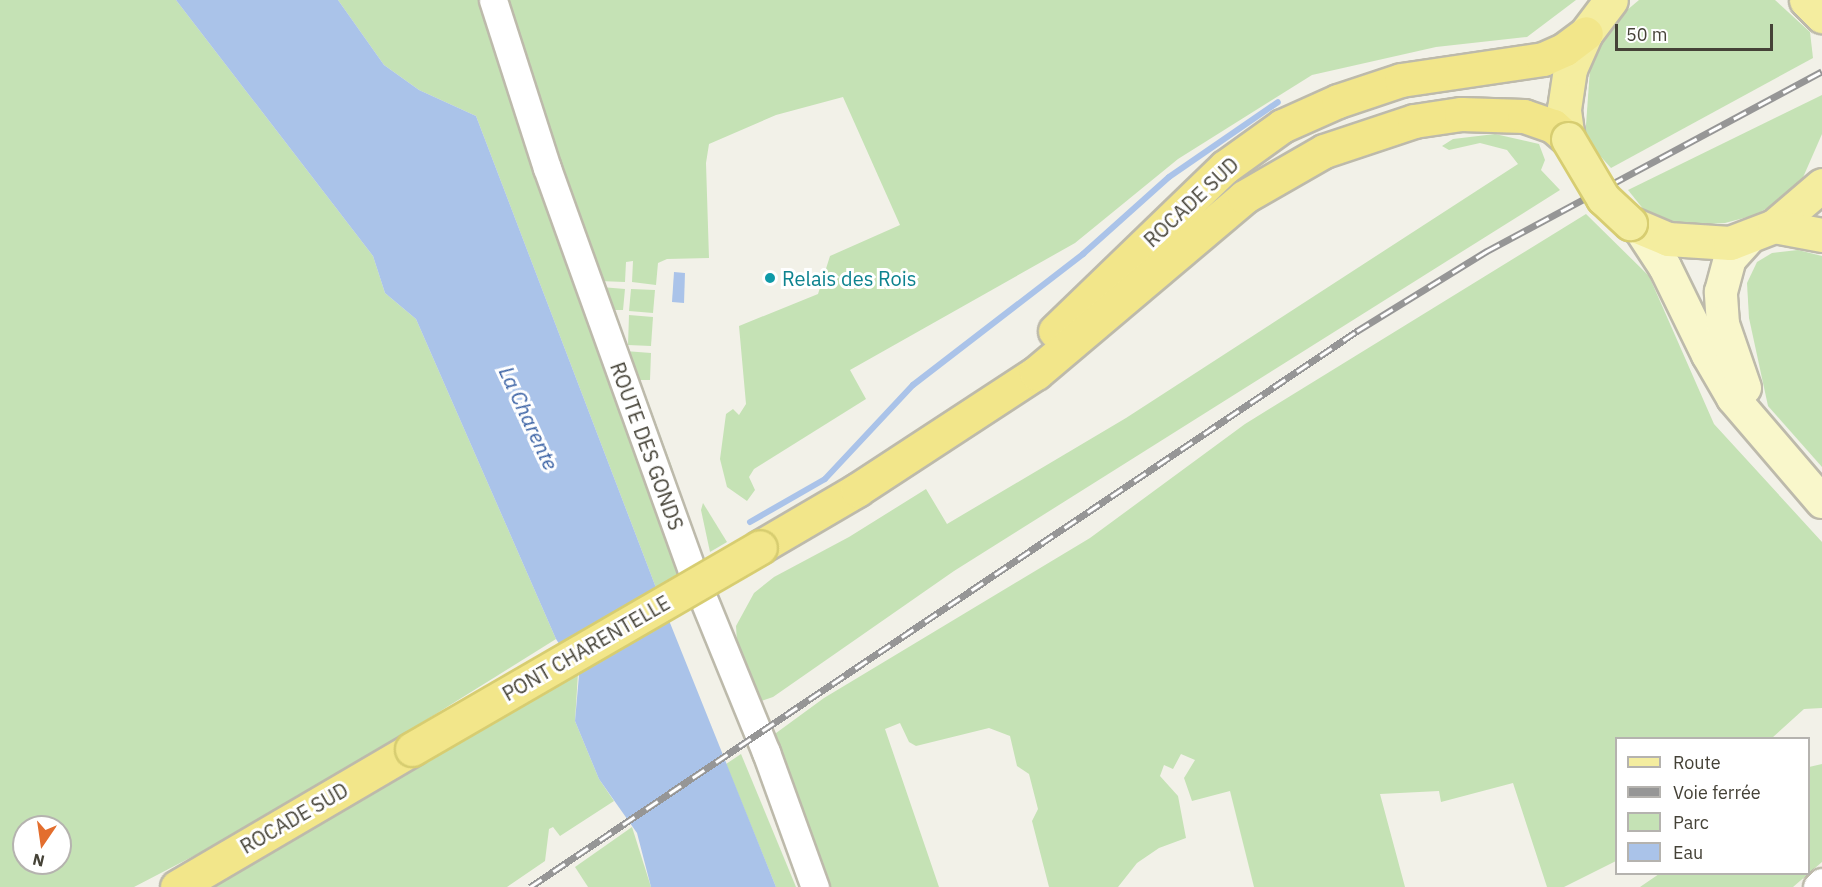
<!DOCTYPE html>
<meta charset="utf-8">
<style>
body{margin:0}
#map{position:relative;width:1822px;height:887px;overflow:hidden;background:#f2f1e8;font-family:"IBM Plex Sans",sans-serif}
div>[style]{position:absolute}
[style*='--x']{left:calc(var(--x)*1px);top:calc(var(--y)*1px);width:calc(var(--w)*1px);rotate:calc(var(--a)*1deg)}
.green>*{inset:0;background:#c5e2b5}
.water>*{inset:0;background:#aac3e9}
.stream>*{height:6px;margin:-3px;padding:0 3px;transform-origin:3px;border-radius:3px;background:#aac3e9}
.roads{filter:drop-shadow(2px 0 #bdbaab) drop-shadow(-2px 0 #bdbaab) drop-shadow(0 2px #bdbaab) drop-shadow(0 -2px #bdbaab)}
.tertiary>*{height:27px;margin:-13.5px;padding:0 13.5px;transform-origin:13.5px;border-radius:13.5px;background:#fff}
.secondary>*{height:32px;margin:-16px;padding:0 16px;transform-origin:16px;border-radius:16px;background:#f9f7cb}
.primary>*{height:33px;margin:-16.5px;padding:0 16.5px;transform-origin:16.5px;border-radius:16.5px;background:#f4ed9f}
.trunk>*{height:33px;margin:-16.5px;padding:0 16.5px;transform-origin:16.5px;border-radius:16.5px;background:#f2e68a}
.rail>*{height:7px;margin-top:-3.5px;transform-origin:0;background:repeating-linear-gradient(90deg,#fff 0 14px,#969696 0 28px);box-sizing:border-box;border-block:2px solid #969696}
.bridges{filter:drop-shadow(2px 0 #d7cd71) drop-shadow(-2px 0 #d7cd71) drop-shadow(0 2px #d7cd71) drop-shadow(0 -2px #d7cd71)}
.primary-bridge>*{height:33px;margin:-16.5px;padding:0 16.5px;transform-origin:16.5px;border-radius:16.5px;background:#f4ed9f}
.trunk-bridge>*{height:33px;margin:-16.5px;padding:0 16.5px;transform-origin:16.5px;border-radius:16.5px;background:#f2e68a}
.dots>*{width:16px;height:16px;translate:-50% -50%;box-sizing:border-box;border:3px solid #fff;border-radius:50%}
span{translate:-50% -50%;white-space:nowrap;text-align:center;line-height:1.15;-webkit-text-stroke:6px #fff;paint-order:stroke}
.street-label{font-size:20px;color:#454237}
.culture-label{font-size:20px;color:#0d838f}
.left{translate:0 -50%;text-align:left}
.water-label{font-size:21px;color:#3c63a5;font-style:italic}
.legend{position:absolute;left:1615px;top:737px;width:195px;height:138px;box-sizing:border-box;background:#fff;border:2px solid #b5b3af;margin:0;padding:8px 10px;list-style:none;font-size:18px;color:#454237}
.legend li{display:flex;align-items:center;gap:12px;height:30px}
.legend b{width:30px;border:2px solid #b5b3af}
.north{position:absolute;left:12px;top:815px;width:60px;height:60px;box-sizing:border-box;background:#fff;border:2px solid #b5b3af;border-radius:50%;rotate:193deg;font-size:16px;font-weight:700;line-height:24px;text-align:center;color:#454237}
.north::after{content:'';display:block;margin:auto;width:21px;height:27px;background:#e36e2e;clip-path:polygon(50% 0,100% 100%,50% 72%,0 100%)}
.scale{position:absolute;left:1615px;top:24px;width:158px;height:27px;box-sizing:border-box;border:3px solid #454237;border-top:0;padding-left:8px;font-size:18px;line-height:21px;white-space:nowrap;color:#454237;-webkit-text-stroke:4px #fff;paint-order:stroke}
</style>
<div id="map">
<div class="green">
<i style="clip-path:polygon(evenodd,0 0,176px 0,373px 256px,385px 293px,416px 319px,556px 639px,280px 811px,134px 887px,0 887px,0 0,24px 827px,60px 827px,60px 863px,24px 863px,24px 827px)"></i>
<i style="clip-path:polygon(338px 0,1576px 0,1527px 37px,1436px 47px,1312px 75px,1178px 159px,1075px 243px,850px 370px,866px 399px,754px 469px,749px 477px,755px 490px,747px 501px,727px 487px,720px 459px,726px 414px,733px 409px,739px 415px,746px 404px,739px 326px,818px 294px,830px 256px,900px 225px,843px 97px,776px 115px,709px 144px,706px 163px,709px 258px,667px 259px,658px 263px,656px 285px,632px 282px,633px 261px,626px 262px,625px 282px,599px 281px,692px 571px,658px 593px,476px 116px,419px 90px,384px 65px)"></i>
<i style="clip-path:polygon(1639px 0,1775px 0,1810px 32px,1813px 58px,1611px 168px,1585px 139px,1591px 55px,1607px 27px)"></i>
<i style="clip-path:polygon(1822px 95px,1822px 134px,1801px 182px,1783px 199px,1755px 215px,1725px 223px,1695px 225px,1656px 218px,1648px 215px,1628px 190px)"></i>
<i style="clip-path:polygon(1495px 134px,1539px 144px,1545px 160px,1541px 170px,1560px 190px,954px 571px,773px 697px,758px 702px,738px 661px,736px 626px,754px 593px,774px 577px,849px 537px,926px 489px,947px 524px,1126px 418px,1518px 164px,1507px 150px,1480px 143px,1449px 150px,1442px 146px,1453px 139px)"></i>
<i style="clip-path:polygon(1586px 214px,1649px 276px,1714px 424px,1822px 542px,1822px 708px,1804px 709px,1772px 738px,1616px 738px,1616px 861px,1564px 887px,1547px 887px,1513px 783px,1441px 802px,1439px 791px,1380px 794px,1405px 887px,1254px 887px,1230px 791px,1192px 801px,1184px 778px,1195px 760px,1181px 754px,1173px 769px,1164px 765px,1160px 776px,1178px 796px,1186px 838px,1159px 848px,1137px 863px,1118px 887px,1049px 887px,1032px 821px,1038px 809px,1029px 774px,1017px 766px,1010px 736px,989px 728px,916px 746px,909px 742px,900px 723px,885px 729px,939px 887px,827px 887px,772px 736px,824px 698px,1090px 538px,1245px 424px)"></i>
<i style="clip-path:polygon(1798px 250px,1822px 256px,1822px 467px,1768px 406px,1749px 318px,1747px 283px,1757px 262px,1772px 253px)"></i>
<i style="clip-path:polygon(601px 287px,625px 289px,623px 310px,609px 310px)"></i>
<i style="clip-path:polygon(631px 289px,655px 290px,653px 313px,629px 311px)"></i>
<i style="clip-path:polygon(629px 315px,653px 317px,651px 346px,628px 345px)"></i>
<i style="clip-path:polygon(625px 351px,651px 353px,650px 380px,640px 380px,673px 470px,668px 471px)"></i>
<i style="clip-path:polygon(703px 503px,727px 542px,710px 552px,701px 510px)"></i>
<i style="clip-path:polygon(578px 673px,575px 721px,599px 779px,614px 801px,560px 836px,553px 827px,549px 829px,545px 861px,507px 887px,214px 887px)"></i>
<i style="clip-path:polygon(741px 754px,796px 887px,776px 887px,726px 764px)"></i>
<i style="clip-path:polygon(1822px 764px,1822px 862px,1793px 887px,1640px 887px,1659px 874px,1808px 874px,1809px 767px)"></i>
<i style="clip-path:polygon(632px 827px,651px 887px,588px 887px,575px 867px)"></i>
</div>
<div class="water">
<i style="clip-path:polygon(176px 0,338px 0,384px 65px,419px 90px,476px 116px,658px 593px,776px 887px,651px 887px,637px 833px,599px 779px,575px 721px,579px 675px,556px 639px,416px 319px,385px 293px,373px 256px)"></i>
<i style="clip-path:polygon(674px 272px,685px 273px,684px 303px,672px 302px)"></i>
</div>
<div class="stream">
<i style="--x:750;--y:522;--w:86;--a:-29.8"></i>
<i style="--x:825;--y:479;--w:129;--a:-46.9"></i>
<i style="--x:913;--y:385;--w:215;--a:-37.6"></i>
<i style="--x:1083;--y:254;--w:115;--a:-41.8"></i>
<i style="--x:1169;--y:177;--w:132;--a:-34.5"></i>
</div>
<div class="roads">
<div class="tertiary">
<i style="--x:493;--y:0;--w:176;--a:72.2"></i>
<i style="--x:547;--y:168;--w:428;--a:70.2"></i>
<i style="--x:692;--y:571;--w:196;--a:67.8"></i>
<i style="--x:766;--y:752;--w:144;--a:70.1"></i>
<i style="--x:1817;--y:887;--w:7;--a:-45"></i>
</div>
<div class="secondary">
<i style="--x:1640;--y:229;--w:45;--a:56.7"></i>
<i style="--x:1665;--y:267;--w:98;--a:64"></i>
<i style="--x:1708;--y:355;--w:50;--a:59.8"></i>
<i style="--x:1733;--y:398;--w:137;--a:49.4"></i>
<i style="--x:1745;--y:388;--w:68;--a:-109"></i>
<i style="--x:1723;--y:324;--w:32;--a:-94"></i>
<i style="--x:1721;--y:292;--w:34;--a:-75"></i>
<i style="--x:1730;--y:259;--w:31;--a:-48"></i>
</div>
<div class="primary">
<i style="--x:1806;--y:0;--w:23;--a:45"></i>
<i style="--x:1568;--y:139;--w:30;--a:-98"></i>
<i style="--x:1564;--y:109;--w:40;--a:-81.5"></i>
<i style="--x:1570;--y:69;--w:39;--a:-66"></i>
<i style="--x:1586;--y:33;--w:41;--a:-52.9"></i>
<i style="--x:1630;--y:223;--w:41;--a:22.8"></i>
<i style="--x:1668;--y:239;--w:62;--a:3.7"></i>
<i style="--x:1730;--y:243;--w:47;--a:-21.1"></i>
<i style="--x:1774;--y:226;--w:63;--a:-40.5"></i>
<i style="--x:1774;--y:226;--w:49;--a:10.6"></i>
</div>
<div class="trunk">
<i style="--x:1055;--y:331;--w:236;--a:-44"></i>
<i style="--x:1225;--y:167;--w:70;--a:-35.7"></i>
<i style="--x:1282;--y:126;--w:61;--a:-24.1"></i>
<i style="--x:1338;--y:101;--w:66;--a:-18.4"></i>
<i style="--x:1401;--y:80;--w:144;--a:-8.4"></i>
<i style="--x:1543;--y:59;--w:24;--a:-24"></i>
<i style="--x:1565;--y:49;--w:26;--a:-37"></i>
<i style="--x:760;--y:547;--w:113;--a:-30.4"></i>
<i style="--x:857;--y:490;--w:214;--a:-33.2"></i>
<i style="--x:1036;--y:373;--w:272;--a:-40.2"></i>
<i style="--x:1244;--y:197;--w:92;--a:-29.9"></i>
<i style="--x:1324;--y:151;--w:95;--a:-18.4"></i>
<i style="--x:1414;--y:121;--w:48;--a:-8.5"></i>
<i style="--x:1461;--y:114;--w:63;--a:1.8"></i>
<i style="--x:1524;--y:116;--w:31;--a:19"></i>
<i style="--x:1553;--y:126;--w:20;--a:41"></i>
<i style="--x:177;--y:887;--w:273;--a:-30.4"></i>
</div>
</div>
<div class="rail">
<i style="--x:530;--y:887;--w:997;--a:-33.91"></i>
<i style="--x:1357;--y:331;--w:153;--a:-31.6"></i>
<i style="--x:1487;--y:251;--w:380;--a:-28.2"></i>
</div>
<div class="bridges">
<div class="primary-bridge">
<i style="--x:1568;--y:139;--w:69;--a:59.3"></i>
<i style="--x:1603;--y:198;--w:37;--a:43"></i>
</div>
<div class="trunk-bridge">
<i style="--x:412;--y:749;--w:402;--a:-30.1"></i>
</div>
</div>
<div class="dots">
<i style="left:770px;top:278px;background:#0f9aa8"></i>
</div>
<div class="street-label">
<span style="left:1191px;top:202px;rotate:-43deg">ROCADE SUD</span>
<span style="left:647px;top:446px;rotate:70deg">ROUTE DES GONDS</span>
<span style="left:586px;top:648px;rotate:-30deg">PONT CHARENTELLE</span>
<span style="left:294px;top:818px;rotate:-30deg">ROCADE SUD</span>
</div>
<div class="culture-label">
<span class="left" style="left:782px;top:278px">Relais des Rois</span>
</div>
<div class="water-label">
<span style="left:529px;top:418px;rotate:65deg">La Charente</span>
</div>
<ul class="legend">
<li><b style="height:8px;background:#f4ed9f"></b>Route</li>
<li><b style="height:8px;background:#969696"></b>Voie ferrée</li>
<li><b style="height:16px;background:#c5e2b5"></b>Parc</li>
<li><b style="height:16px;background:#aac3e9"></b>Eau</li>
</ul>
<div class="north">N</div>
<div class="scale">50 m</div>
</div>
